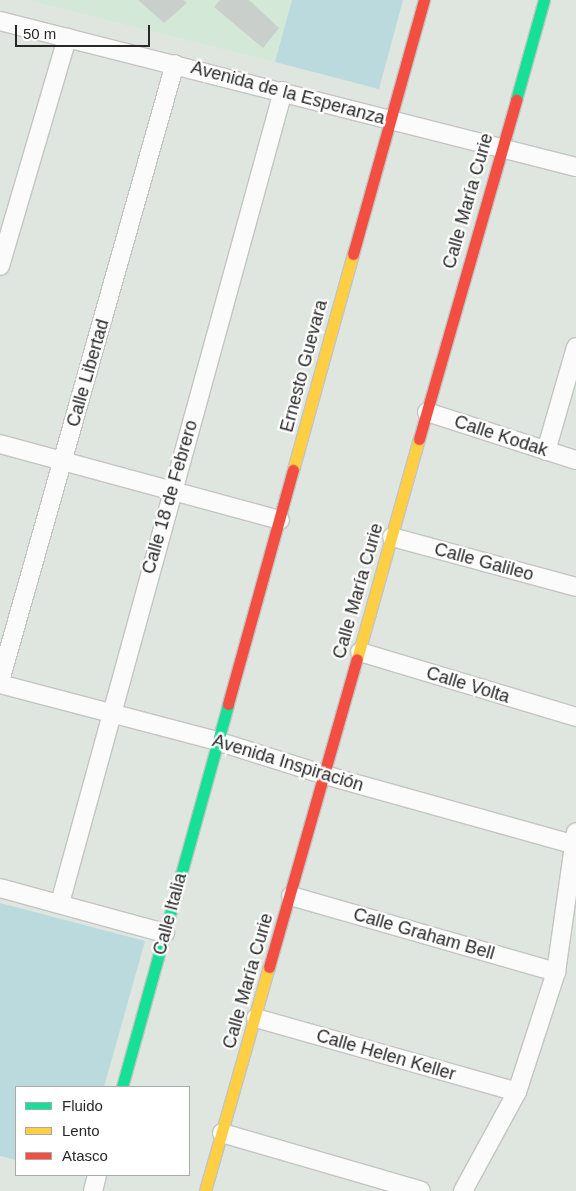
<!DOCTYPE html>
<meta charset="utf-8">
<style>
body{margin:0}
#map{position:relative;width:576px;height:1191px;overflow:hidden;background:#dee6df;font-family:Arial,sans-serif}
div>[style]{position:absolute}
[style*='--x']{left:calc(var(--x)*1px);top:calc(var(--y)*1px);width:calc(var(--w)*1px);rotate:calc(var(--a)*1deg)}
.education>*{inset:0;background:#d4e8d7}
.green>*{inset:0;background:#badadd}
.building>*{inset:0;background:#c9cfca}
.roads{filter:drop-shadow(1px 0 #c3c4c3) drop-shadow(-1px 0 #c3c4c3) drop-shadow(0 1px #c3c4c3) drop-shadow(0 -1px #c3c4c3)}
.street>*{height:18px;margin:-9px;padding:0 9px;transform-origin:9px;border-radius:9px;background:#fafbfa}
.fast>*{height:11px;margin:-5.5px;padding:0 5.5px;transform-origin:5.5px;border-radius:5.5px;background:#16e098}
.slow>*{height:11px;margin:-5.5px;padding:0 5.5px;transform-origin:5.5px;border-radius:5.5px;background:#ffcf43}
.jam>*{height:11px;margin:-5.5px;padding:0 5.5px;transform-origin:5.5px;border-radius:5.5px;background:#f24e42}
span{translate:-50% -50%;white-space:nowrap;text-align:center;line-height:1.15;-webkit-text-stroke:4.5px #fff;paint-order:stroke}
.street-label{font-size:18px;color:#282828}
.legend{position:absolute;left:15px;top:1086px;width:175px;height:90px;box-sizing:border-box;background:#fff;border:1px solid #a9a9a9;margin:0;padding:6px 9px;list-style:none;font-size:15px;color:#282828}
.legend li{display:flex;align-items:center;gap:10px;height:25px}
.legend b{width:25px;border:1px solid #a9a9a9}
.scale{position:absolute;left:15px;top:25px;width:135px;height:22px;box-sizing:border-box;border:2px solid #282828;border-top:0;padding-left:6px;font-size:15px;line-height:18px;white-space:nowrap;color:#282828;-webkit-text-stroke:4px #fff;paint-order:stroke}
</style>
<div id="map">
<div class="education">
<i style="clip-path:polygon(28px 0,292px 0,275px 62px)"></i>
</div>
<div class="green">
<i style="clip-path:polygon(292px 0,403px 0,379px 89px,275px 62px)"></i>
<i style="clip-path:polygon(0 903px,145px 941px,104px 1087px,16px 1087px,16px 1160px,0 1156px)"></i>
</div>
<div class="building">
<i style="clip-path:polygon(138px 0,183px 0,187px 3px,164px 23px)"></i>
<i style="clip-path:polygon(220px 0,249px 0,279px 28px,263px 48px,214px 7px)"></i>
</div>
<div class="roads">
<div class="street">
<i style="--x:0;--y:21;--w:594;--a:14.22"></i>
<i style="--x:0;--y:266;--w:238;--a:-73.6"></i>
<i style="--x:427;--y:412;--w:157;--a:17.9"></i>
<i style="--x:0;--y:444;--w:290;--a:15.2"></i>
<i style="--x:546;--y:451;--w:108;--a:-73.9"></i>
<i style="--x:392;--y:537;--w:191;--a:15.2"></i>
<i style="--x:360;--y:652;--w:226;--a:16.7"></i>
<i style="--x:0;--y:681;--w:641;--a:-74.17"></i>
<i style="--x:0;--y:684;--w:224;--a:14.7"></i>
<i style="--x:217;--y:741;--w:113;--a:17.5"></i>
<i style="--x:325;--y:775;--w:261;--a:15.6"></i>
<i style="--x:0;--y:888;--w:171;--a:15.3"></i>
<i style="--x:291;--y:896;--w:276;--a:16"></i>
<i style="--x:60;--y:903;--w:842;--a:-74.64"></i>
<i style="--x:256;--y:1018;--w:271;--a:15.8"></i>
<i style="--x:222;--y:1133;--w:207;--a:16.2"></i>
<i style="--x:93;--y:1191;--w:16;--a:-76"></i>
<i style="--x:463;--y:1191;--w:113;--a:-61.4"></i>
<i style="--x:517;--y:1092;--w:126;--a:-72"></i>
<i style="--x:556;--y:972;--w:141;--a:-81.9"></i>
</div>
<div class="fast">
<i style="--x:516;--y:100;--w:104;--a:-74.4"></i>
<i style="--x:122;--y:1087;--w:397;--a:-74.5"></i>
</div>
<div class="slow">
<i style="--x:293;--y:470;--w:224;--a:-74.5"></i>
<i style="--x:357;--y:659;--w:229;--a:-74.3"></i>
<i style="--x:205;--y:1191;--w:233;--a:-74.1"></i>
</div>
<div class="jam">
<i style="--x:353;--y:254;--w:264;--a:-74.4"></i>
<i style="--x:419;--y:439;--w:353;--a:-74"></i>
<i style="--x:228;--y:704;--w:243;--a:-74.5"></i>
<i style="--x:269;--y:967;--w:320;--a:-74.1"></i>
</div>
</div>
<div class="street-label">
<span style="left:288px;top:93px;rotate:15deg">Avenida de la Esperanza</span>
<span style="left:468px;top:201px;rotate:-74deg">Calle María Curie</span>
<span style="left:304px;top:366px;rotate:-75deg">Ernesto Guevara</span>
<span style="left:88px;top:373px;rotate:-74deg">Calle Libertad</span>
<span style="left:501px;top:436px;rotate:18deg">Calle Kodak</span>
<span style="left:170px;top:497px;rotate:-74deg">Calle 18 de Febrero</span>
<span style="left:484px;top:562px;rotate:15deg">Calle Galileo</span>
<span style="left:358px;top:591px;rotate:-74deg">Calle María Curie</span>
<span style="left:468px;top:685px;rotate:17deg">Calle Volta</span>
<span style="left:288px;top:763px;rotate:17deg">Avenida Inspiración</span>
<span style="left:170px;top:914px;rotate:-75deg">Calle Italia</span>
<span style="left:424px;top:934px;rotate:16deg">Calle Graham Bell</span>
<span style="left:248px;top:981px;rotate:-74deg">Calle María Curie</span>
<span style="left:386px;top:1055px;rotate:16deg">Calle Helen Keller</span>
</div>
<ul class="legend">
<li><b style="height:6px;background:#16e098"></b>Fluido</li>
<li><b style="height:6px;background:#ffcf43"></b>Lento</li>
<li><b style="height:6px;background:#f24e42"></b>Atasco</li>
</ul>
<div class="scale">50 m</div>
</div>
